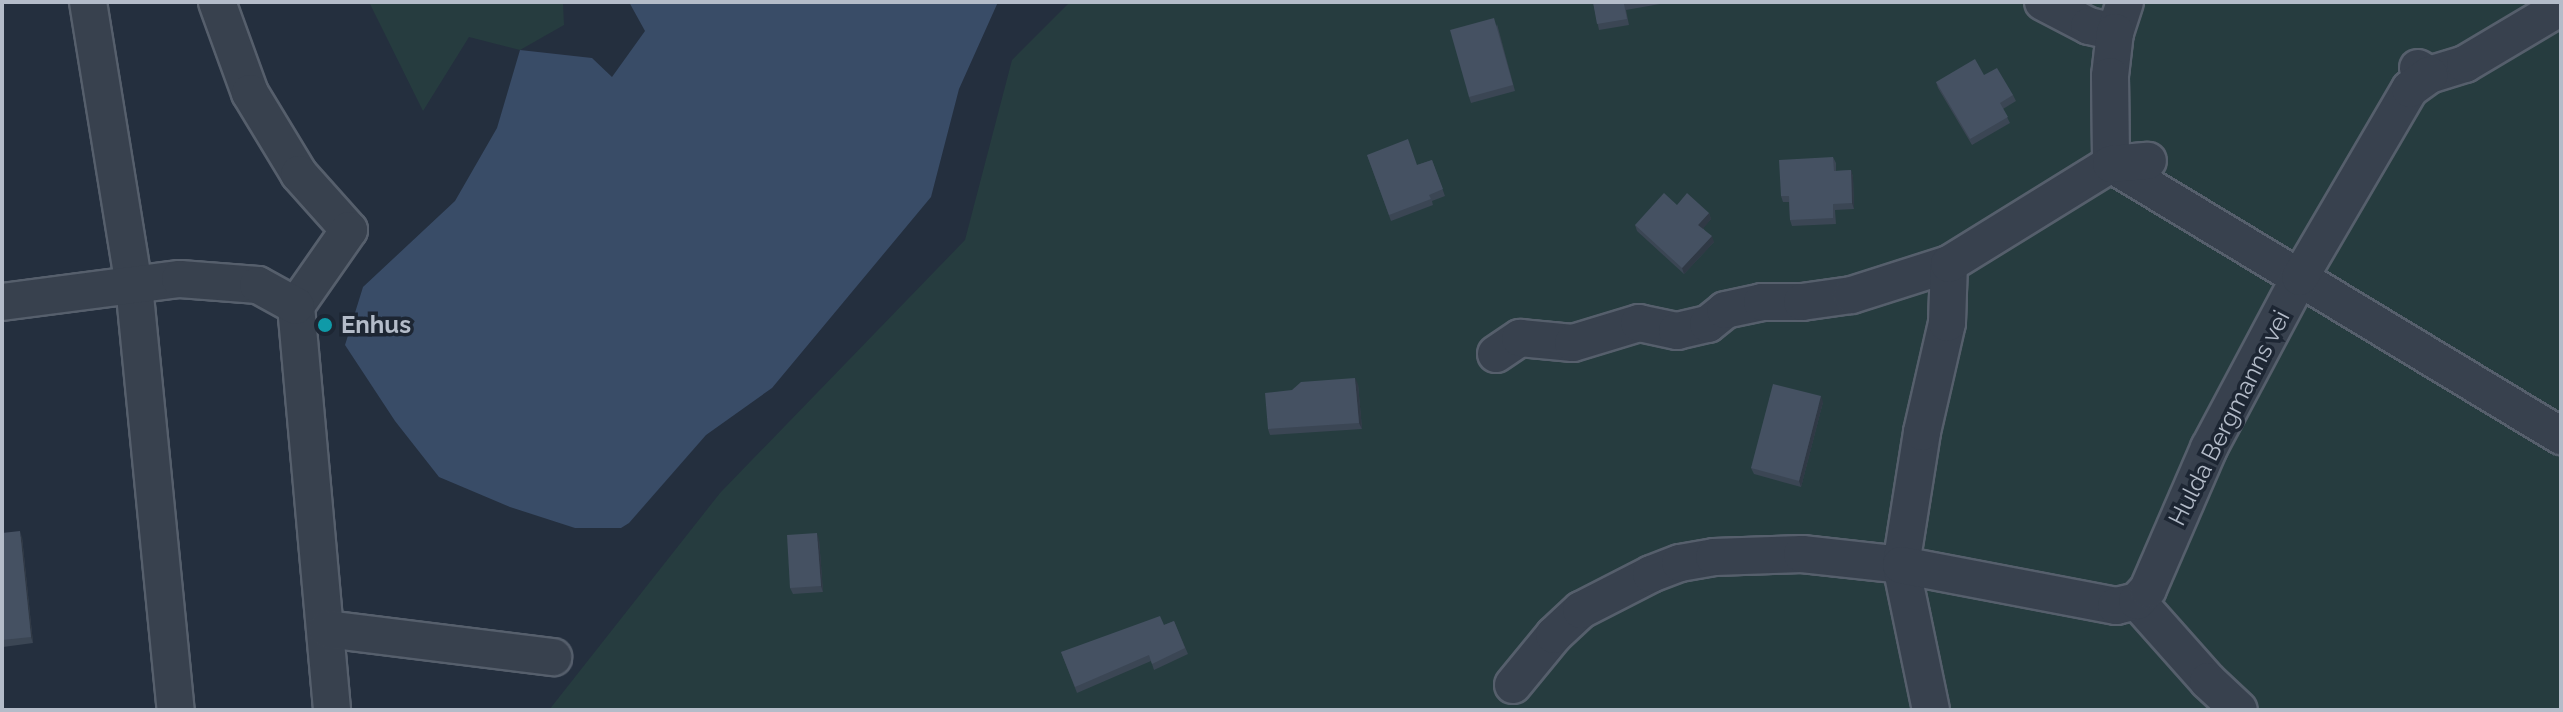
<!DOCTYPE html>
<style>
body{margin:0}
#map{position:relative;width:2563px;height:712px;overflow:hidden;background:#242f3e;font-family:Raleway,sans-serif}
div>[style]{position:absolute}
[style*='--x']{left:calc(var(--x)*1px);top:calc(var(--y)*1px);width:calc(var(--w)*1px);rotate:calc(var(--a)*1deg)}
.green>*{inset:0;background:#263c3f}
.water>*{inset:0;background:#394c67}
.roads{filter:drop-shadow(2px 0 #565f6c) drop-shadow(-2px 0 #565f6c) drop-shadow(0 2px #565f6c) drop-shadow(0 -2px #565f6c)}
.minor>*{height:36px;margin:-18px;padding:0 18px;transform-origin:18px;border-radius:18px;background:#38414e}
.wall>*{inset:0;background:#3b4654}
.shaded-wall>*{inset:0;background:#303945}
.building>*{inset:0;background:#455162}
.dots>*{width:22px;height:22px;translate:-50% -50%;box-sizing:border-box;border:4px solid #1d2633;border-radius:50%}
span{translate:-50% -50%;white-space:nowrap;text-align:center;line-height:1.15;-webkit-text-stroke:7px #1d2633;paint-order:stroke}
.poi-label{font-size:24px;color:#b4bcc9;font-weight:700}
.left{translate:0 -50%;text-align:left}
.street-label{font-size:24px;color:#b4bcc9}
.frame{position:absolute;inset:0;border:4px solid #b4bcc9;pointer-events:none}
</style>
<div id="map">
<div class="green">
<i style="clip-path:polygon(369px 2px,563px 2px,564px 25px,520px 50px,469px 37px,423px 111px)"></i>
<i style="clip-path:polygon(1070px 2px,2561px 2px,2561px 710px,549px 710px,720px 493px,965px 240px,1012px 60px)"></i>
</div>
<div class="water">
<i style="clip-path:polygon(629px 2px,998px 2px,959px 89px,931px 197px,772px 388px,706px 435px,629px 523px,621px 528px,575px 528px,510px 507px,439px 477px,395px 421px,345px 345px,363px 287px,455px 201px,497px 128px,520px 50px,592px 58px,612px 77px,645px 31px)"></i>
</div>
<div class="roads">
<div class="minor">
<i style="--x:88;--y:2;--w:287;--a:80.8"></i>
<i style="--x:134;--y:285;--w:427;--a:84.4"></i>
<i style="--x:217;--y:2;--w:97;--a:70.1"></i>
<i style="--x:250;--y:93;--w:95;--a:58.8"></i>
<i style="--x:299;--y:174;--w:75;--a:48.2"></i>
<i style="--x:349;--y:230;--w:93;--a:124.9"></i>
<i style="--x:296;--y:306;--w:406;--a:84.9"></i>
<i style="--x:2043;--y:2;--w:52;--a:27.6"></i>
<i style="--x:2089;--y:26;--w:27;--a:13"></i>
<i style="--x:2125;--y:2;--w:32;--a:108"></i>
<i style="--x:2115;--y:32;--w:44;--a:96.5"></i>
<i style="--x:2110;--y:76;--w:88;--a:89.3"></i>
<i style="--x:2111;--y:164;--w:526;--a:31.15"></i>
<i style="--x:2418;--y:68;--w:13;--a:32"></i>
<i style="--x:2429;--y:75;--w:38;--a:-17"></i>
<i style="--x:2465;--y:64;--w:112;--a:-30.7"></i>
<i style="--x:2;--y:302;--w:179;--a:-7.4"></i>
<i style="--x:180;--y:279;--w:78;--a:4.4"></i>
<i style="--x:258;--y:285;--w:43;--a:28.9"></i>
<i style="--x:1496;--y:354;--w:29;--a:-34"></i>
<i style="--x:1520;--y:338;--w:53;--a:5.4"></i>
<i style="--x:1573;--y:343;--w:69;--a:-16.9"></i>
<i style="--x:1639;--y:323;--w:39;--a:12"></i>
<i style="--x:1677;--y:331;--w:32;--a:-13"></i>
<i style="--x:1708;--y:324;--w:22;--a:-39"></i>
<i style="--x:1725;--y:310;--w:38;--a:-12"></i>
<i style="--x:1762;--y:302;--w:40;--a:0"></i>
<i style="--x:1802;--y:302;--w:50;--a:-8"></i>
<i style="--x:1852;--y:295;--w:102;--a:-17.7"></i>
<i style="--x:2137;--y:601;--w:107;--a:48.4"></i>
<i style="--x:2208;--y:681;--w:42;--a:43.1"></i>
<i style="--x:327;--y:629;--w:228;--a:7.1"></i>
<i style="--x:1513;--y:685;--w:65;--a:-50.6"></i>
<i style="--x:1554;--y:635;--w:37;--a:-43"></i>
<i style="--x:1581;--y:610;--w:79;--a:-27.2"></i>
<i style="--x:1651;--y:574;--w:31;--a:-21"></i>
<i style="--x:1680;--y:563;--w:35;--a:-10"></i>
<i style="--x:1714;--y:557;--w:88;--a:-2"></i>
<i style="--x:1802;--y:554;--w:100;--a:6.3"></i>
<i style="--x:1901;--y:565;--w:135;--a:-81"></i>
<i style="--x:1922;--y:432;--w:112;--a:-77.1"></i>
<i style="--x:1947;--y:323;--w:59;--a:-88.1"></i>
<i style="--x:1949;--y:264;--w:190;--a:-31.7"></i>
<i style="--x:2111;--y:164;--w:37;--a:-5"></i>
<i style="--x:1931;--y:710;--w:148;--a:-101.7"></i>
<i style="--x:1901;--y:565;--w:219;--a:10.8"></i>
<i style="--x:2116;--y:606;--w:22;--a:-13"></i>
<i style="--x:2137;--y:601;--w:16;--a:-47"></i>
<i style="--x:2148;--y:589;--w:154;--a:-66.6"></i>
<i style="--x:2209;--y:448;--w:194;--a:-62"></i>
<i style="--x:2300;--y:277;--w:218;--a:-59.7"></i>
<i style="--x:2410;--y:89;--w:24;--a:-36"></i>
</div>
</div>
<div class="wall">
<i style="clip-path:polygon(1593px 2px,1660px 2px,1660px 4px,1626px 10px,1629px 25px,1599px 30px)"></i>
<i style="clip-path:polygon(1497px 24px,1515px 91px,1471px 103px,1469px 97px)"></i>
<i style="clip-path:polygon(1984px 75px,2013px 95px,2016px 101px,2003px 109px,2010px 123px,1972px 145px,1938px 88px,1936px 82px)"></i>
<i style="clip-path:polygon(1367px 155px,1417px 165px,1432px 160px,1445px 196px,1432px 201px,1433px 205px,1391px 221px)"></i>
<i style="clip-path:polygon(1833px 157px,1836px 163px,1836px 171px,1851px 170px,1853px 177px,1854px 209px,1835px 210px,1836px 224px,1792px 226px,1790px 220px,1789px 202px,1783px 202px,1781px 196px)"></i>
<i style="clip-path:polygon(1677px 205px,1709px 213px,1711px 219px,1703px 228px,1714px 242px,1684px 274px,1637px 231px,1635px 225px)"></i>
<i style="clip-path:polygon(1358px 384px,1362px 429px,1270px 435px,1268px 429px,1292px 390px)"></i>
<i style="clip-path:polygon(1823px 402px,1801px 487px,1754px 474px,1751px 468px)"></i>
<i style="clip-path:polygon(2px 533px,22px 537px,33px 643px,3px 647px,2px 644px)"></i>
<i style="clip-path:polygon(819px 539px,823px 592px,793px 594px,790px 588px)"></i>
<i style="clip-path:polygon(1174px 621px,1188px 654px,1154px 670px,1151px 661px,1077px 693px,1061px 652px,1164px 625px)"></i>
</div>
<div class="shaded-wall">
<i style="clip-path:polygon(1851px 170px,1853px 177px,1854px 209px,1852px 203px)"></i>
<i style="clip-path:polygon(1709px 213px,1711px 219px,1701px 231px,1698px 225px)"></i>
<i style="clip-path:polygon(1712px 236px,1714px 242px,1684px 274px,1682px 268px)"></i>
<i style="clip-path:polygon(1355px 378px,1358px 384px,1362px 429px,1359px 423px)"></i>
<i style="clip-path:polygon(1821px 396px,1823px 402px,1801px 487px,1799px 481px)"></i>
<i style="clip-path:polygon(20px 531px,22px 537px,33px 643px,31px 637px)"></i>
<i style="clip-path:polygon(817px 533px,819px 539px,823px 592px,821px 586px)"></i>
</div>
<div class="building">
<i style="clip-path:polygon(1593px 2px,1638px 2px,1624px 4px,1627px 19px,1597px 24px)"></i>
<i style="clip-path:polygon(1494px 18px,1513px 85px,1469px 97px,1450px 30px)"></i>
<i style="clip-path:polygon(1975px 59px,1984px 75px,1997px 68px,2013px 95px,2000px 103px,2008px 117px,1970px 139px,1936px 82px)"></i>
<i style="clip-path:polygon(1408px 139px,1417px 165px,1432px 160px,1443px 189px,1429px 195px,1431px 199px,1389px 215px,1367px 155px)"></i>
<i style="clip-path:polygon(1833px 157px,1834px 171px,1851px 170px,1852px 203px,1833px 204px,1833px 218px,1790px 220px,1789px 196px,1781px 196px,1779px 160px)"></i>
<i style="clip-path:polygon(1664px 193px,1677px 205px,1687px 193px,1709px 213px,1698px 225px,1712px 236px,1682px 268px,1635px 225px)"></i>
<i style="clip-path:polygon(1355px 378px,1359px 423px,1268px 429px,1265px 393px,1292px 390px,1301px 382px)"></i>
<i style="clip-path:polygon(1773px 384px,1821px 396px,1799px 481px,1751px 468px)"></i>
<i style="clip-path:polygon(20px 531px,31px 637px,2px 640px,2px 533px)"></i>
<i style="clip-path:polygon(817px 533px,821px 586px,790px 588px,787px 535px)"></i>
<i style="clip-path:polygon(1160px 616px,1164px 625px,1174px 621px,1185px 648px,1152px 664px,1149px 655px,1075px 687px,1061px 652px)"></i>
</div>
<div class="dots">
<i style="left:325px;top:325px;background:#0f9aa8"></i>
</div>
<div class="poi-label">
<span class="left" style="left:341px;top:325px">Enhus</span>
</div>
<div class="street-label">
<span style="left:2229px;top:418px;rotate:-63deg">Hulda Bergmanns vei</span>
</div>
<div class="frame"></div>
</div>
